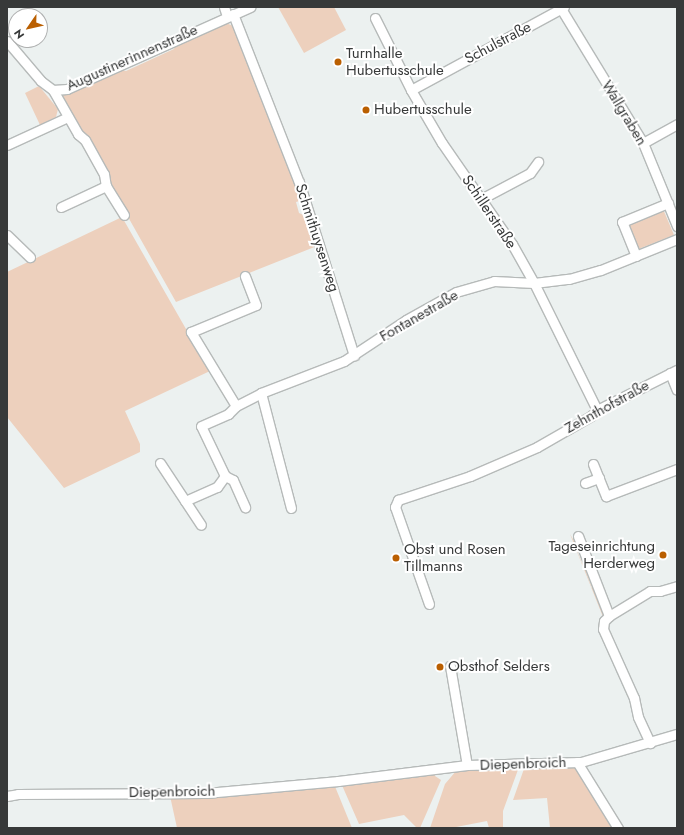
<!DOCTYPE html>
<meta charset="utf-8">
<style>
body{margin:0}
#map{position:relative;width:684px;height:835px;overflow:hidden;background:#ecf1f0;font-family:Jost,sans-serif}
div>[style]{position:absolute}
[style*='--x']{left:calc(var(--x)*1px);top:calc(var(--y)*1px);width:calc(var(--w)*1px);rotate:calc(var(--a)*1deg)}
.green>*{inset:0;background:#edd0bd}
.roads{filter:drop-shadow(1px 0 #b6bab9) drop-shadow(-1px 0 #b6bab9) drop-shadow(0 1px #b6bab9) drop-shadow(0 -1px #b6bab9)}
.street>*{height:9px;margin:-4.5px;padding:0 4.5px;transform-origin:4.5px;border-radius:4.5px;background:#fff}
.dots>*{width:11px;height:11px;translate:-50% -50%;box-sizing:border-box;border:2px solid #fff;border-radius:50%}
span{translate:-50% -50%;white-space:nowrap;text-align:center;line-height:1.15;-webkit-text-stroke:4px #fff;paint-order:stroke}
.street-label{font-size:15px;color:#373939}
.poi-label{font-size:15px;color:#373939}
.left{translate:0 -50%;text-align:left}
.right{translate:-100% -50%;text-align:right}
.frame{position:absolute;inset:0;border:8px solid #373939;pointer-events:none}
.north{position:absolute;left:8px;top:8px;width:40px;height:40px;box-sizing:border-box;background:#fff;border:1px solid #afb0b0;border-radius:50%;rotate:236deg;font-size:11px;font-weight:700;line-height:16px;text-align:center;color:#373939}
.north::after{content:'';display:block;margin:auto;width:14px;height:18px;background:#ba5f01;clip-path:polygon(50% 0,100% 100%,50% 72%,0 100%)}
</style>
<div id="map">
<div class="green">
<i style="clip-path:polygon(278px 7px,334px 7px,346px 30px,304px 53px)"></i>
<i style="clip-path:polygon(224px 22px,233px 26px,303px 200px,296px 202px,299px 213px,306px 216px,317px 246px,176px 302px,110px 185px,111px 180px,85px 133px,81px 135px,59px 95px,70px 94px,122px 70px,126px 71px,174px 49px,175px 45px)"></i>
<i style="clip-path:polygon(39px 86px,58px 109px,56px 117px,40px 125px,25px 93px)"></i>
<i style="clip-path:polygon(663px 209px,674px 235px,636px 250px,625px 224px)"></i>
<i style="clip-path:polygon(122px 217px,210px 371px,125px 411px,140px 444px,140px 452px,64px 488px,7px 417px,7px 272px)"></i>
<i style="clip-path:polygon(570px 534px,574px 541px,576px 541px,579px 546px,576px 548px,582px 563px,585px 562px,588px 571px,586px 572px,592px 588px,595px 587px,598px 596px,596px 597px,602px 612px,604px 612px,605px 614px,603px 617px)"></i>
<i style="clip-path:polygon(525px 766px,574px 766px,614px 828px,550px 828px,547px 798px,513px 800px)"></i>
<i style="clip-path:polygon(519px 767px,503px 811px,503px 828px,489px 828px,487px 821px,451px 828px,430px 828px,445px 784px,456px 771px,462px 768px)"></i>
<i style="clip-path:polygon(435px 772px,435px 776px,441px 780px,420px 828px,417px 828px,404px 815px,359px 824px,341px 783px)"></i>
<i style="clip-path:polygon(334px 784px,352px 828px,177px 828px,170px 796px)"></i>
</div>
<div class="roads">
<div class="street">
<i style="--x:224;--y:7;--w:9;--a:72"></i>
<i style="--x:560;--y:7;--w:159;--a:58.6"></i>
<i style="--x:643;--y:143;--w:90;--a:67.7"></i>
<i style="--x:233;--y:14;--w:180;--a:68.6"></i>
<i style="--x:299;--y:182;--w:182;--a:72.4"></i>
<i style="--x:375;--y:18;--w:80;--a:63.4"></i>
<i style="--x:411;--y:90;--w:61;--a:59.7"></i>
<i style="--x:442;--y:143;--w:123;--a:55.3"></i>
<i style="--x:512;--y:244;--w:45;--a:60.6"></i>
<i style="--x:534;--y:283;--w:142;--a:63.6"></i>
<i style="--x:7;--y:41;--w:52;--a:49.6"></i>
<i style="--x:41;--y:81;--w:15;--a:37"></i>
<i style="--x:53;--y:90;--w:14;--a:-4"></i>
<i style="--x:67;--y:89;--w:201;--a:-24.1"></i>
<i style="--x:53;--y:90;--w:51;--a:60.4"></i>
<i style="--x:78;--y:134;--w:9;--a:41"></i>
<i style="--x:85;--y:140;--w:39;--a:61"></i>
<i style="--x:104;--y:174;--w:12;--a:81"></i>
<i style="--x:106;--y:186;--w:34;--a:58"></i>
<i style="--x:411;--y:90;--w:174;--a:-28.5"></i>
<i style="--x:643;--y:143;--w:39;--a:-29"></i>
<i style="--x:7;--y:145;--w:67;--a:-24.7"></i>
<i style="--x:481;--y:199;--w:55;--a:-28"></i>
<i style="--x:530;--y:173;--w:14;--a:-54"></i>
<i style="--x:61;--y:207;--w:50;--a:-25"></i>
<i style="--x:7;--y:235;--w:32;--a:44"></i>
<i style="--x:636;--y:256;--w:37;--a:-112"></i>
<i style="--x:622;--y:222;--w:50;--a:-22.4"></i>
<i style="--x:670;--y:373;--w:18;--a:68"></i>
<i style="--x:236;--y:406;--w:87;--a:-121.3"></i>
<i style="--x:191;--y:332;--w:70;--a:-22.6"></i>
<i style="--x:256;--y:305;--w:31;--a:-111"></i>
<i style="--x:160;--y:463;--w:74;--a:56.5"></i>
<i style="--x:593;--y:464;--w:35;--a:68"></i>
<i style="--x:606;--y:496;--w:76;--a:-20.8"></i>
<i style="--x:225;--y:476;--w:9;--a:27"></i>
<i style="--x:233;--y:480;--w:30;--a:66"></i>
<i style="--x:585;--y:483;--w:15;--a:-20"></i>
<i style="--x:185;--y:501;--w:35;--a:-24"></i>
<i style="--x:217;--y:487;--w:14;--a:-54"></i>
<i style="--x:225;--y:476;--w:55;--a:-115.6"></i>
<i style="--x:201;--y:426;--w:30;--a:-24"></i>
<i style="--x:228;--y:414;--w:11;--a:-45"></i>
<i style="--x:236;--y:406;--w:28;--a:-27"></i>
<i style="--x:291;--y:508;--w:119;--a:-104.6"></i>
<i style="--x:261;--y:393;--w:89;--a:-21.1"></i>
<i style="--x:344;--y:361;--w:74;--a:-33.5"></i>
<i style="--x:406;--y:320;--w:57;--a:-29.2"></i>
<i style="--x:456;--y:292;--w:40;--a:-16"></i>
<i style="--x:494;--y:281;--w:40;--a:2.9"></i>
<i style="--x:534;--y:283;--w:35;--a:-7"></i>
<i style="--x:569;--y:279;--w:33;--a:-16"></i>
<i style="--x:601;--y:270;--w:82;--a:-22.2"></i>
<i style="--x:578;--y:536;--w:86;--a:68.8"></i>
<i style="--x:609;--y:616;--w:7;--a:135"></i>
<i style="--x:604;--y:621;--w:8;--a:97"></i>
<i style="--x:603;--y:629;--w:76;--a:65.8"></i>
<i style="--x:634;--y:698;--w:19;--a:78"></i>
<i style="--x:638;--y:717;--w:29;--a:65"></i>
<i style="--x:429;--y:604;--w:103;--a:-109.3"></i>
<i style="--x:395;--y:507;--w:8;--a:-67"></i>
<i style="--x:398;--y:500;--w:76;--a:-18.4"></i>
<i style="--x:470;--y:476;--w:73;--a:-23.4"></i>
<i style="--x:537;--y:447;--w:62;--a:-29.9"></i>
<i style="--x:591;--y:416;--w:8;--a:-45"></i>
<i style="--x:597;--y:410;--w:89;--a:-26.6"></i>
<i style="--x:609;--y:616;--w:48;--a:-31.4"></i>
<i style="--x:650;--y:591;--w:10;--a:0"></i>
<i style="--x:660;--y:591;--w:18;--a:-16"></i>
<i style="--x:450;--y:666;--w:100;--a:80.3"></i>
<i style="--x:577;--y:762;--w:78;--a:58.2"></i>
<i style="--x:7;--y:796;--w:11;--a:-10"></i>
<i style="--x:18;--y:794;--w:188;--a:-0.3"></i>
<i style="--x:206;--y:793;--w:133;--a:-5.2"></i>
<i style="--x:338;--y:781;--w:130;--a:-7.1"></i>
<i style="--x:467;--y:765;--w:114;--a:-1.5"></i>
<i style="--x:581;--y:762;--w:100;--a:-16.3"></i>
</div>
</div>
<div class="dots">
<i style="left:338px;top:62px;background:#ba5f01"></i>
<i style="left:366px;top:110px;background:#ba5f01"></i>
<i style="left:663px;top:555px;background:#ba5f01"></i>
<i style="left:396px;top:558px;background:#ba5f01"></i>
<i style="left:440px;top:667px;background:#ba5f01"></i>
</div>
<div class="street-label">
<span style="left:498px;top:43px;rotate:-28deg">Schulstraße</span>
<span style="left:132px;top:58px;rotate:-24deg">Augustinerinnenstraße</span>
<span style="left:624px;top:113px;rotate:59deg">Wallgraben</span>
<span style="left:489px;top:212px;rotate:56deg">Schillerstraße</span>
<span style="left:317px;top:238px;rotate:72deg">Schmithuysenweg</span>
<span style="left:419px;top:316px;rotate:-30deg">Fontanestraße</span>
<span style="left:607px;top:407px;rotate:-29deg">Zehnthofstraße</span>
<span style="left:523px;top:764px;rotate:-2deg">Diepenbroich</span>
<span style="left:172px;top:792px;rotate:-1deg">Diepenbroich</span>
</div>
<div class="poi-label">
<span class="left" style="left:346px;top:62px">Turnhalle<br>Hubertusschule</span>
<span class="left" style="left:374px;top:110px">Hubertusschule</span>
<span class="right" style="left:655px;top:555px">Tageseinrichtung<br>Herderweg</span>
<span class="left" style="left:404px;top:558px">Obst und Rosen<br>Tillmanns</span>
<span class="left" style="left:448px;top:667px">Obsthof Selders</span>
</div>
<div class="frame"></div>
<div class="north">N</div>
</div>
